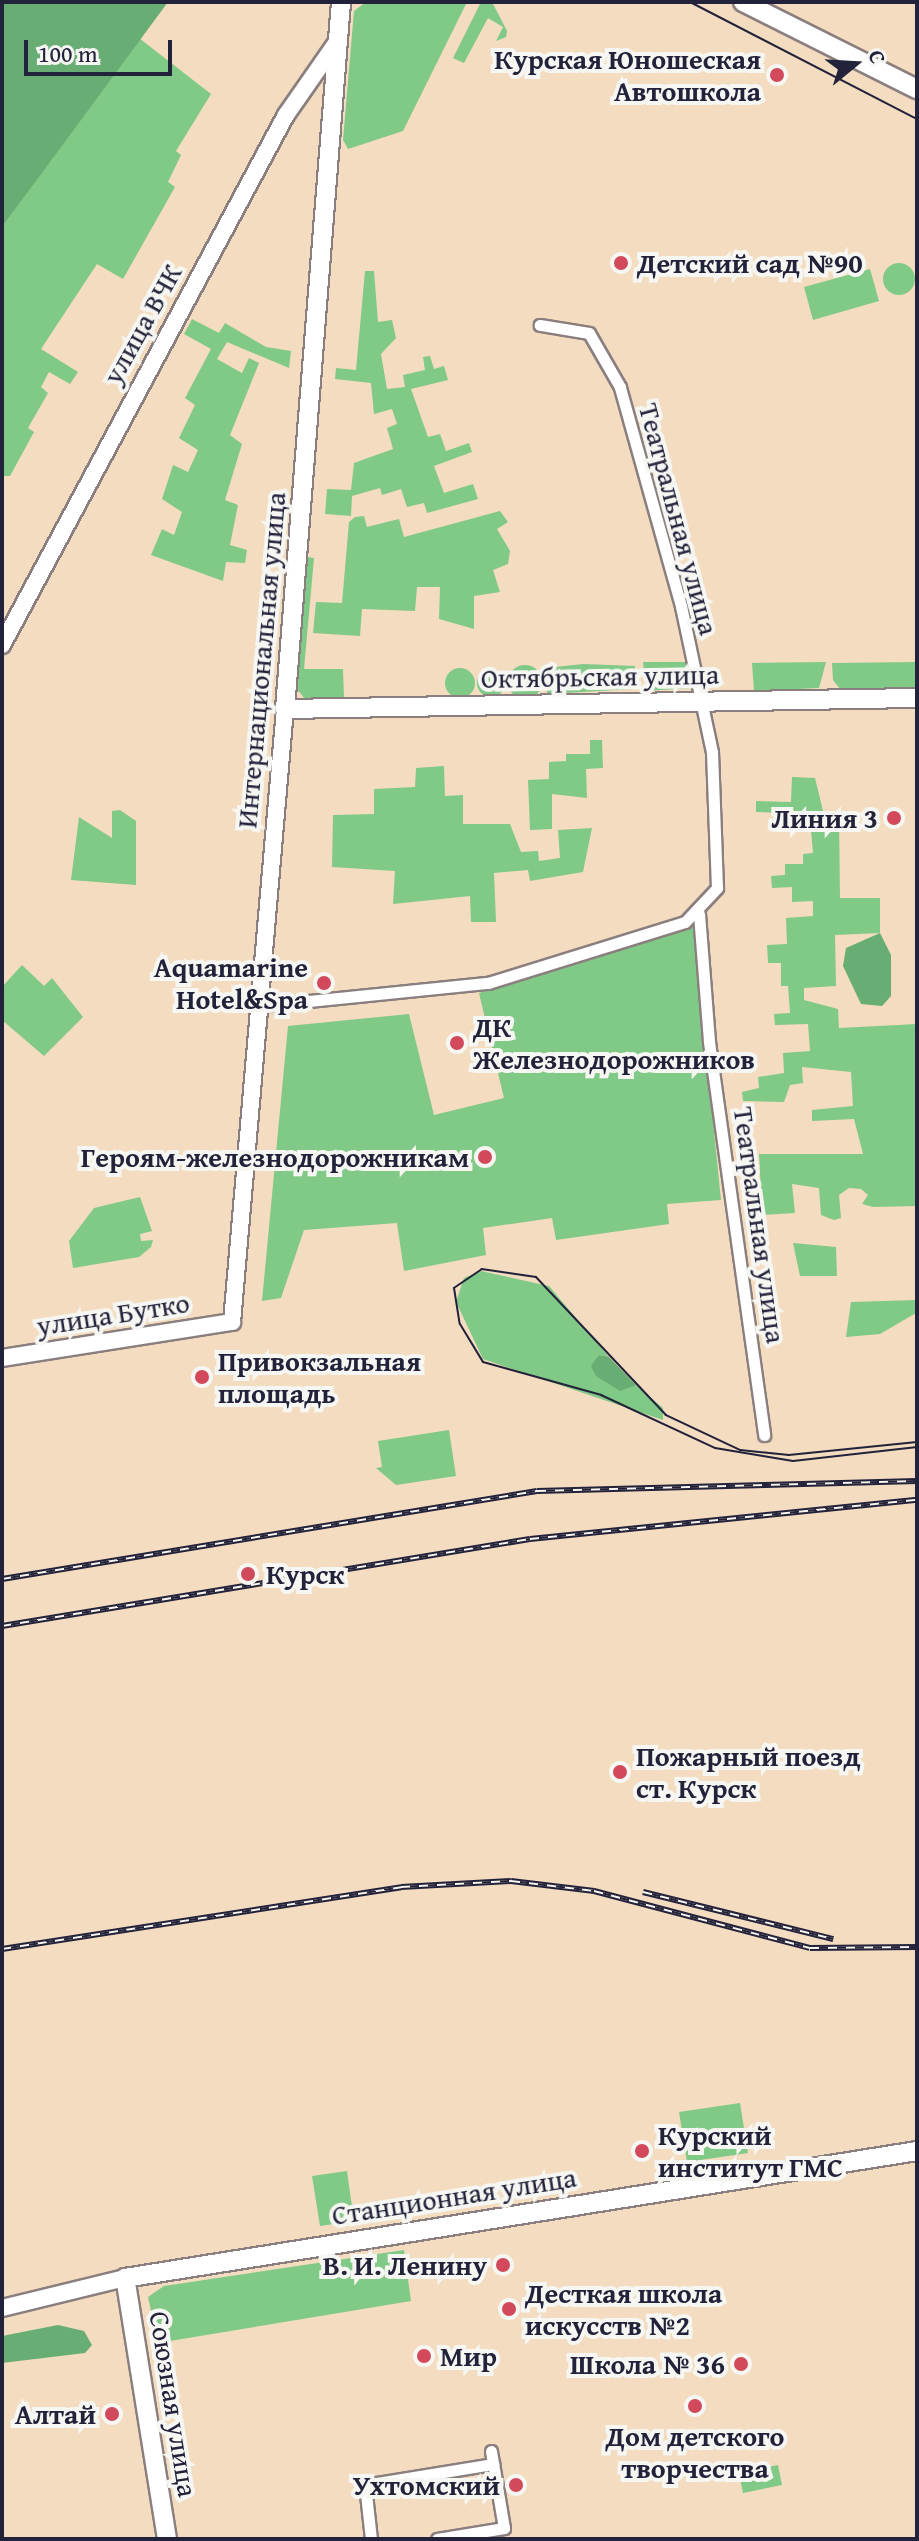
<!DOCTYPE html>
<meta charset="utf-8">
<style>
body{margin:0}
#map{position:relative;width:919px;height:2541px;overflow:hidden;background:#f3dcc0;font-family:"Gentium Book Plus",serif}
div>[style]{position:absolute}
[style*='--x']{left:calc(var(--x)*1px);top:calc(var(--y)*1px);width:calc(var(--w)*1px);rotate:calc(var(--a)*1deg)}
.green>*{inset:0;background:#81c986}
.round{border-radius:50%}
.forest>*{inset:0;background:#68ad73}
.roads{filter:drop-shadow(2px 0 #8a7f7e) drop-shadow(-2px 0 #8a7f7e) drop-shadow(0 2px #8a7f7e) drop-shadow(0 -2px #8a7f7e)}
.street>*{height:11px;margin:-5.5px;padding:0 5.5px;transform-origin:5.5px;border-radius:5.5px;background:#fff}
.secondary>*{height:16px;margin:-8px;padding:0 8px;transform-origin:8px;border-radius:8px;background:#fff}
.primary>*{height:18px;margin:-9px;padding:0 9px;transform-origin:9px;border-radius:9px;background:#fff}
.tram>*{height:2px;margin:-1px;padding:0 1px;transform-origin:1px;border-radius:1px;background:#22223b}
.rail>*{height:6px;margin-top:-3px;transform-origin:0;background:repeating-linear-gradient(90deg,#f6f6f2 0 9px,#22223b 0 18px);box-sizing:border-box;border-block:2px solid #22223b}
.dots>*{width:22px;height:22px;translate:-50% -50%;box-sizing:border-box;border:4px solid #f6f6f2;border-radius:50%}
span{translate:-50% -50%;white-space:nowrap;text-align:center;line-height:1.15;-webkit-text-stroke:8px #f6f6f2;paint-order:stroke}
.poi-label{font-size:28px;color:#22223b;font-weight:700}
.right{translate:-100% -50%;text-align:right}
.left{translate:0 -50%;text-align:left}
.street-label{font-size:28px;color:#22223b}
.frame{position:absolute;inset:0;border:4px solid #22223b;pointer-events:none}
.north{position:absolute;left:815px;top:24px;width:80px;height:80px;-webkit-text-stroke:6px #f6f6f2;paint-order:stroke;rotate:72deg;font-size:22px;font-weight:700;line-height:32px;text-align:center;color:#22223b}
.north::after{content:'';display:block;margin:auto;width:28px;height:36px;background:#22223b;clip-path:polygon(50% 0,100% 100%,50% 72%,0 100%)}
.scale{position:absolute;left:24px;top:40px;width:148px;height:36px;box-sizing:border-box;border:4px solid #22223b;border-top:0;padding-left:10px;font-size:24px;line-height:28px;white-space:nowrap;color:#22223b;-webkit-text-stroke:6px #f6f6f2;paint-order:stroke}
</style>
<div id="map">
<div class="green">
<i style="clip-path:polygon(366px 2px,467px 2px,403px 131px,348px 149px,343px 140px,354px 11px)"></i>
<i style="clip-path:polygon(481px 2px,492px 2px,507px 31px,506px 37px,496px 41px,503px 27px,488px 18px,464px 63px,453px 58px)"></i>
<i style="clip-path:polygon(139px 38px,211px 94px,176px 151px,181px 155px,168px 182px,175px 187px,123px 279px,97px 264px,41px 349px,78px 372px,70px 384px,49px 372px,41px 387px,48px 393px,28px 428px,34px 432px,10px 476px,2px 476px,2px 227px)"></i>
<i class="round" style="left:883px;top:263px;width:32px;height:32px"></i>
<i style="clip-path:polygon(870px 269px,879px 301px,813px 320px,804px 287px)"></i>
<i style="clip-path:polygon(365px 271px,374px 271px,378px 322px,392px 320px,396px 338px,381px 354px,387px 389px,405px 387px,403px 375px,425px 370px,423px 357px,430px 356px,434px 369px,444px 366px,448px 380px,411px 389px,428px 437px,440px 434px,446px 451px,469px 443px,472px 452px,434px 466px,444px 493px,473px 484px,478px 499px,427px 513px,424px 503px,407px 507px,401px 489px,382px 495px,380px 488px,352px 496px,351px 516px,325px 514px,327px 489px,351px 490px,354px 463px,393px 449px,387px 428px,397px 424px,392px 409px,374px 414px,371px 383px,335px 379px,336px 368px,356px 370px)"></i>
<i style="clip-path:polygon(192px 319px,219px 333px,225px 323px,266px 347px,291px 351px,289px 368px,227px 342px,217px 359px,242px 373px,249px 358px,259px 363px,230px 435px,242px 444px,225px 500px,238px 505px,230px 545px,247px 550px,245px 563px,226px 562px,223px 581px,151px 555px,162px 529px,174px 535px,182px 512px,162px 499px,173px 465px,188px 472px,198px 450px,179px 438px,195px 405px,185px 398px,211px 349px,184px 334px)"></i>
<i style="clip-path:polygon(500px 511px,508px 522px,497px 529px,510px 551px,508px 564px,493px 570px,500px 592px,474px 596px,474px 629px,439px 619px,440px 587px,417px 587px,415px 611px,362px 609px,360px 636px,313px 633px,316px 602px,342px 603px,349px 522px,355px 517px,364px 516px,367px 527px,399px 519px,404px 537px)"></i>
<i style="clip-path:polygon(307px 557px,314px 558px,304px 669px,343px 669px,344px 698px,305px 699px,296px 688px)"></i>
<i style="clip-path:polygon(643px 662px,688px 662px,692px 688px,646px 691px)"></i>
<i style="clip-path:polygon(826px 662px,819px 688px,754px 691px,752px 663px)"></i>
<i style="clip-path:polygon(917px 662px,917px 687px,840px 689px,833px 680px,832px 663px)"></i>
<i style="clip-path:polygon(583px 664px,635px 666px,634px 689px,547px 694px,546px 668px)"></i>
<i class="round" style="left:508px;top:665px;width:34px;height:34px"></i>
<i class="round" style="left:445px;top:668px;width:30px;height:30px"></i>
<i class="round" style="left:477px;top:669px;width:28px;height:28px"></i>
<i style="clip-path:polygon(590px 740px,602px 740px,603px 768px,586px 769px,587px 798px,552px 794px,552px 829px,530px 830px,528px 780px,549px 779px,549px 762px,566px 761px,566px 754px,590px 754px)"></i>
<i style="clip-path:polygon(444px 766px,445px 796px,463px 795px,463px 824px,510px 824px,521px 852px,538px 851px,539px 861px,560px 858px,558px 830px,592px 828px,583px 872px,530px 881px,528px 870px,494px 873px,496px 922px,471px 922px,470px 896px,393px 904px,395px 871px,332px 867px,333px 815px,374px 814px,374px 789px,415px 787px,416px 768px)"></i>
<i style="clip-path:polygon(792px 777px,815px 778px,824px 815px,839px 816px,840px 898px,880px 898px,880px 933px,835px 935px,836px 986px,804px 988px,804px 1000px,838px 1009px,839px 1028px,917px 1024px,917px 1206px,873px 1207px,862px 1204px,868px 1195px,861px 1189px,849px 1188px,839px 1195px,841px 1218px,834px 1220px,821px 1215px,819px 1188px,792px 1184px,795px 1213px,762px 1215px,759px 1154px,863px 1154px,854px 1119px,812px 1121px,812px 1110px,853px 1106px,851px 1072px,802px 1067px,803px 1083px,790px 1085px,784px 1102px,743px 1101px,742px 1092px,759px 1088px,758px 1077px,784px 1073px,783px 1053px,810px 1051px,808px 1024px,775px 1025px,774px 1014px,790px 1013px,788px 986px,781px 986px,781px 963px,768px 963px,767px 945px,787px 944px,786px 918px,813px 916px,813px 901px,792px 902px,792px 887px,772px 888px,771px 876px,785px 875px,785px 864px,803px 864px,803px 854px,813px 853px,811px 830px,793px 822px,793px 813px,756px 812px,756px 801px,791px 802px)"></i>
<i style="clip-path:polygon(120px 810px,136px 821px,136px 885px,71px 880px,79px 817px,112px 838px,112px 811px)"></i>
<i style="clip-path:polygon(693px 927px,721px 1200px,667px 1204px,669px 1224px,556px 1240px,552px 1218px,483px 1228px,486px 1255px,404px 1271px,397px 1223px,304px 1230px,281px 1298px,262px 1301px,288px 1026px,409px 1014px,434px 1115px,504px 1098px,479px 993px)"></i>
<i style="clip-path:polygon(22px 965px,44px 986px,52px 978px,83px 1017px,44px 1056px,2px 1020px,2px 987px)"></i>
<i style="clip-path:polygon(140px 1197px,152px 1231px,140px 1234px,141px 1241px,153px 1240px,151px 1247px,139px 1257px,73px 1268px,69px 1241px,94px 1208px)"></i>
<i style="clip-path:polygon(793px 1243px,836px 1247px,837px 1276px,800px 1276px)"></i>
<i style="clip-path:polygon(481px 1271px,549px 1286px,609px 1357px,599px 1355px,612px 1386px,636px 1385px,663px 1408px,663px 1420px,483px 1359px,456px 1302px,464px 1278px)"></i>
<i style="clip-path:polygon(916px 1300px,916px 1313px,880px 1334px,846px 1337px,851px 1302px)"></i>
<i style="clip-path:polygon(449px 1430px,456px 1476px,396px 1485px,376px 1468px,382px 1467px,378px 1441px)"></i>
<i style="clip-path:polygon(740px 2103px,748px 2153px,687px 2162px,679px 2112px)"></i>
<i style="clip-path:polygon(347px 2171px,354px 2221px,320px 2226px,312px 2176px)"></i>
<i style="clip-path:polygon(404px 2250px,411px 2301px,158px 2343px,148px 2297px,164px 2286px)"></i>
<i style="clip-path:polygon(778px 2465px,782px 2485px,743px 2493px,739px 2473px)"></i>
</div>
<div class="forest">
<i style="clip-path:polygon(2px 2px,168px 2px,2px 227px)"></i>
<i style="clip-path:polygon(880px 933px,891px 955px,891px 996px,882px 1006px,861px 1004px,843px 966px,846px 948px)"></i>
<i style="clip-path:polygon(599px 1355px,609px 1357px,636px 1385px,620px 1391px,596px 1376px,591px 1366px)"></i>
<i style="clip-path:polygon(58px 2325px,84px 2331px,92px 2345px,85px 2353px,2px 2363px,2px 2336px)"></i>
</div>
<div class="roads">
<div class="street">
<i style="--x:699;--y:914;--w:128;--a:85.5"></i>
<i style="--x:709;--y:1042;--w:397;--a:82"></i>
<i style="--x:260;--y:1006;--w:229;--a:-5.8"></i>
<i style="--x:488;--y:983;--w:206;--a:-17.2"></i>
<i style="--x:685;--y:922;--w:47;--a:-46.7"></i>
<i style="--x:717;--y:888;--w:136;--a:-92.1"></i>
<i style="--x:712;--y:752;--w:149;--a:-102"></i>
<i style="--x:681;--y:606;--w:227;--a:-105.6"></i>
<i style="--x:620;--y:387;--w:62;--a:-119.9"></i>
<i style="--x:589;--y:333;--w:50;--a:-170.7"></i>
<i style="--x:371;--y:2539;--w:45;--a:-96.3"></i>
<i style="--x:366;--y:2494;--w:16;--a:-45"></i>
<i style="--x:377;--y:2483;--w:118;--a:-9.3"></i>
<i style="--x:437;--y:2539;--w:68;--a:-9.3"></i>
<i style="--x:504;--y:2528;--w:78;--a:-99.6"></i>
</div>
<div class="secondary">
<i style="--x:2;--y:645;--w:601;--a:-61.82"></i>
<i style="--x:286;--y:115;--w:89;--a:-55.1"></i>
<i style="--x:2;--y:1358;--w:233;--a:-8.9"></i>
<i style="--x:232;--y:1322;--w:615;--a:-85.06"></i>
<i style="--x:2;--y:2308;--w:127;--a:-13.7"></i>
</div>
<div class="primary">
<i style="--x:341;--y:2;--w:709;--a:94.53"></i>
<i style="--x:285;--y:709;--w:632;--a:-1"></i>
<i style="--x:743;--y:2;--w:195;--a:26.6"></i>
<i style="--x:167;--y:2539;--w:264;--a:-99.1"></i>
<i style="--x:125;--y:2278;--w:802;--a:-9.11"></i>
</div>
</div>
<div class="tram">
<i style="--x:690;--y:2;--w:255;--a:27.3"></i>
<i style="--x:917;--y:1442;--w:129;--a:174.2"></i>
<i style="--x:789;--y:1455;--w:49;--a:-174.2"></i>
<i style="--x:740;--y:1450;--w:82;--a:-154.7"></i>
<i style="--x:666;--y:1415;--w:190;--a:-133.3"></i>
<i style="--x:536;--y:1277;--w:55;--a:-171.6"></i>
<i style="--x:482;--y:1269;--w:34;--a:146"></i>
<i style="--x:454;--y:1288;--w:36;--a:81"></i>
<i style="--x:460;--y:1324;--w:44;--a:58.8"></i>
<i style="--x:483;--y:1362;--w:123;--a:15.6"></i>
<i style="--x:601;--y:1395;--w:126;--a:24.9"></i>
<i style="--x:715;--y:1448;--w:79;--a:9.5"></i>
<i style="--x:793;--y:1461;--w:125;--a:-6.4"></i>
</div>
<div class="rail">
<i style="--x:2;--y:1579;--w:542;--a:-9.34"></i>
<i style="--x:537;--y:1491;--w:380;--a:-1.5"></i>
<i style="--x:2;--y:1626;--w:535;--a:-9.36"></i>
<i style="--x:530;--y:1539;--w:389;--a:-5.8"></i>
<i style="--x:643;--y:1892;--w:196;--a:13.9"></i>
<i style="--x:2;--y:1949;--w:404;--a:-8.8"></i>
<i style="--x:401;--y:1887;--w:110;--a:-3.1"></i>
<i style="--x:511;--y:1881;--w:84;--a:6.9"></i>
<i style="--x:594;--y:1891;--w:223;--a:14.8"></i>
<i style="--x:810;--y:1948;--w:107;--a:-0.5"></i>
</div>
<div class="dots">
<i style="left:777px;top:75px;background:#d1495b"></i>
<i style="left:621px;top:263px;background:#d1495b"></i>
<i style="left:894px;top:818px;background:#d1495b"></i>
<i style="left:324px;top:983px;background:#d1495b"></i>
<i style="left:457px;top:1043px;background:#d1495b"></i>
<i style="left:485px;top:1157px;background:#d1495b"></i>
<i style="left:202px;top:1377px;background:#d1495b"></i>
<i style="left:248px;top:1574px;background:#d1495b"></i>
<i style="left:620px;top:1772px;background:#d1495b"></i>
<i style="left:642px;top:2151px;background:#d1495b"></i>
<i style="left:503px;top:2265px;background:#d1495b"></i>
<i style="left:509px;top:2309px;background:#d1495b"></i>
<i style="left:424px;top:2356px;background:#d1495b"></i>
<i style="left:741px;top:2364px;background:#d1495b"></i>
<i style="left:695px;top:2406px;background:#d1495b"></i>
<i style="left:112px;top:2414px;background:#d1495b"></i>
<i style="left:516px;top:2485px;background:#d1495b"></i>
</div>
<div class="poi-label">
<span class="right" style="left:761px;top:75px">Курская Юношеская<br>Автошкола</span>
<span class="left" style="left:637px;top:263px">Детский сад №90</span>
<span class="right" style="left:878px;top:818px">Линия 3</span>
<span class="right" style="left:308px;top:983px">Aquamarine<br>Hotel&amp;Spa</span>
<span class="left" style="left:473px;top:1043px">ДК<br>Железнодорожников</span>
<span class="right" style="left:469px;top:1157px">Героям-железнодорожникам</span>
<span class="left" style="left:218px;top:1377px">Привокзальная<br>площадь</span>
<span class="left" style="left:266px;top:1574px">Курск</span>
<span class="left" style="left:636px;top:1772px">Пожарный поезд<br>ст. Курск</span>
<span class="left" style="left:658px;top:2151px">Курский<br>институт ГМС</span>
<span class="right" style="left:487px;top:2265px">В. И. Ленину</span>
<span class="left" style="left:525px;top:2309px">Десткая школа<br>искусств №2</span>
<span class="left" style="left:440px;top:2356px">Мир</span>
<span class="right" style="left:725px;top:2364px">Школа № 36</span>
<span class="right" style="left:96px;top:2414px">Алтай</span>
<span style="left:695px;top:2452px">Дом детского<br>творчества</span>
<span class="right" style="left:500px;top:2485px">Ухтомский</span>
</div>
<div class="street-label">
<span style="left:142px;top:324px;rotate:-61deg">улица ВЧК</span>
<span style="left:679px;top:519px;rotate:75deg">Театральная улица</span>
<span style="left:261px;top:660px;rotate:-85deg">Интернациональная улица</span>
<span style="left:600px;top:676px;rotate:-1deg">Октябрьская улица</span>
<span style="left:760px;top:1225px;rotate:82deg">Театральная улица</span>
<span style="left:113px;top:1314px;rotate:-9deg">улица Бутко</span>
<span style="left:454px;top:2196px;rotate:-9deg">Станционная улица</span>
<span style="left:174px;top:2404px;rotate:81deg">Союзная улица</span>
</div>
<div class="frame"></div>
<div class="north">С</div>
<div class="scale">100 m</div>
</div>
